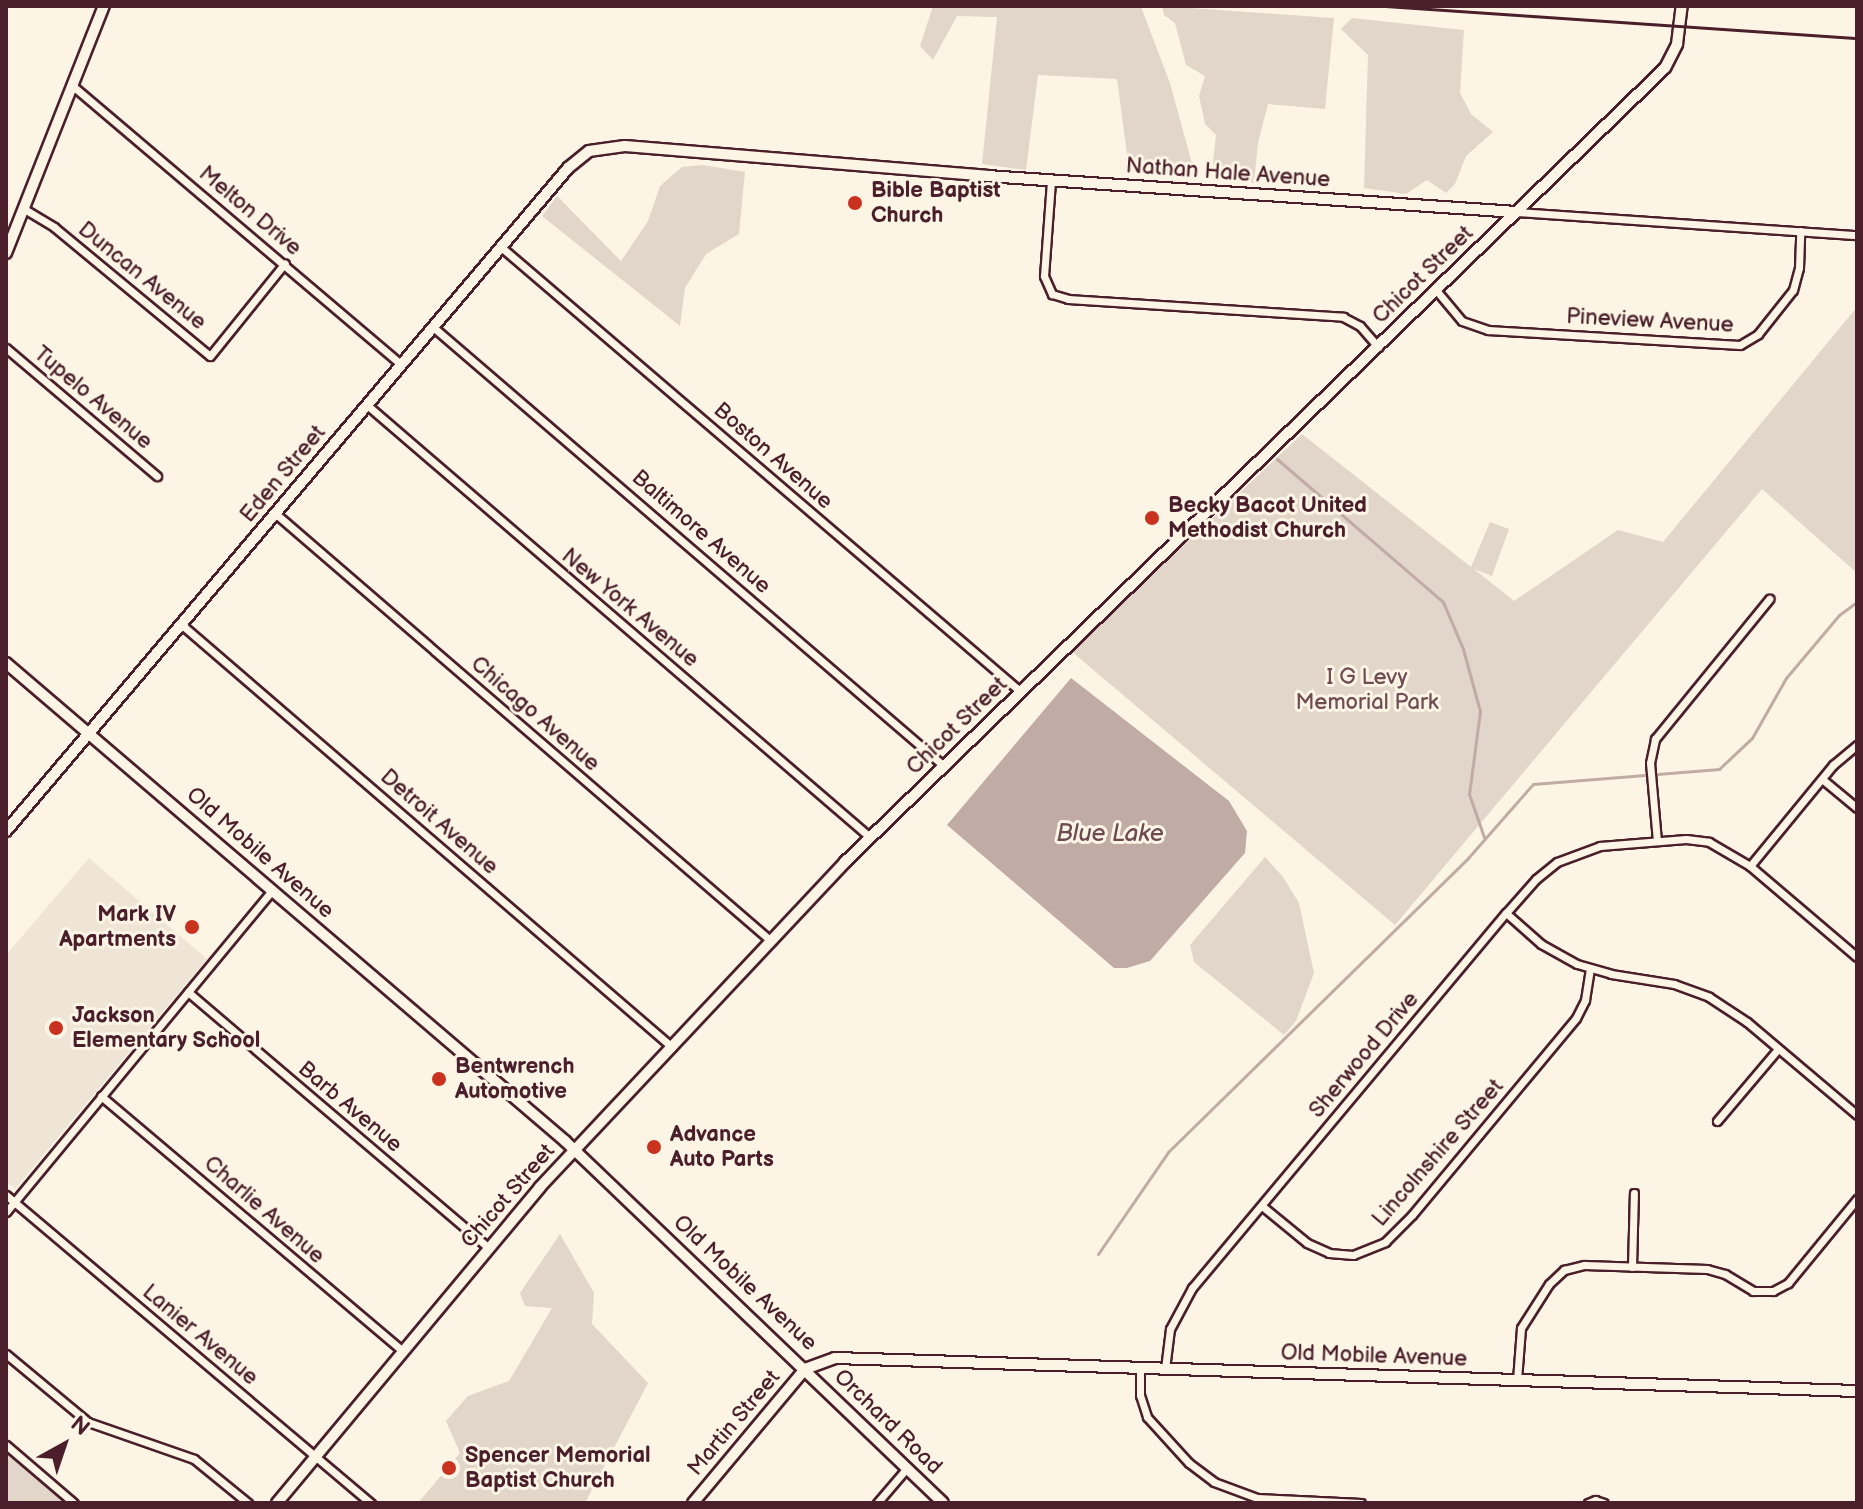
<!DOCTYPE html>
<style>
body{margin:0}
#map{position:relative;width:1863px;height:1509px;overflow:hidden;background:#fcf5e5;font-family:"Balsamiq Sans",sans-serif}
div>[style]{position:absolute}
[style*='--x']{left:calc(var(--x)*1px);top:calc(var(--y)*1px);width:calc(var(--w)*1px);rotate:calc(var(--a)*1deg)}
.built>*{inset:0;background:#eee5d7}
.green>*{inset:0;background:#e2d5ca}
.water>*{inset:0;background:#c0aca5}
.stream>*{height:3px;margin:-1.5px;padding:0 1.5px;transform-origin:1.5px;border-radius:1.5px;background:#c0aca5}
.roads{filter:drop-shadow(2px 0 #4a1f2b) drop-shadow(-2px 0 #4a1f2b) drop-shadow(0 2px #4a1f2b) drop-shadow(0 -2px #4a1f2b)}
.street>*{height:7px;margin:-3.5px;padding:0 3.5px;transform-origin:3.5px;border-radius:3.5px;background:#fcf5e5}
.secondary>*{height:10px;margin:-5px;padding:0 5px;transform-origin:5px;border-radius:5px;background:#fcf5e5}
.rail>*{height:3px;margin:-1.5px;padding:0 1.5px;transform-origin:1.5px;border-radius:1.5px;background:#4a1f2b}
.dots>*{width:22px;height:22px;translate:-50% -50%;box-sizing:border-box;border:4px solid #fcf5e5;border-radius:50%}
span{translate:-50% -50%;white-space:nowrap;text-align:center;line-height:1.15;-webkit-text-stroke:6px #fcf5e5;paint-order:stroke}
.street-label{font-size:22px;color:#4a1f2b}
.poi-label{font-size:22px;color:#4a1f2b;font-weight:700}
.left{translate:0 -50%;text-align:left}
.right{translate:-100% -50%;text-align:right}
.park-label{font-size:22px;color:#704c53}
.water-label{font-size:24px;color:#6d4950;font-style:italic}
.frame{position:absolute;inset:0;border:8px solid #4a1f2b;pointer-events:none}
.north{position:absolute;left:24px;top:1405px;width:80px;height:80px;-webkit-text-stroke:6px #fcf5e5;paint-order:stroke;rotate:40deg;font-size:22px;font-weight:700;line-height:32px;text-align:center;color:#4a1f2b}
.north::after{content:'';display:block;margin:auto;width:28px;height:36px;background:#4a1f2b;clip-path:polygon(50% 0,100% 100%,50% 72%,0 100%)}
</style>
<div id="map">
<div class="built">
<i style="clip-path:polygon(89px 858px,207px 959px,15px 1189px,6px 1181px,6px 955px)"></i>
</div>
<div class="green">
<i style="clip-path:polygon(933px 6px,1141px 7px,1170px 83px,1196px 178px,1129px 169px,1117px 79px,1038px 75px,1026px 170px,982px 164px,997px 17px,957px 16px,933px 60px,920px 46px)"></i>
<i style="clip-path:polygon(1162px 6px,1334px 18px,1325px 109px,1268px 104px,1258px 143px,1254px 183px,1212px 172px,1216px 135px,1205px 124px,1199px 96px,1205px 76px,1186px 65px,1175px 23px,1164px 15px)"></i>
<i style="clip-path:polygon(1352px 18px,1464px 30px,1460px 93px,1471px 114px,1493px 132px,1466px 156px,1455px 184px,1446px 193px,1427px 180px,1406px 194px,1364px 188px,1368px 55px,1341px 29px)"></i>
<i style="clip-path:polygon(703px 165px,745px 172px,739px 234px,706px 254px,685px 288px,680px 326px,542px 216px,557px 196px,621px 261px,648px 221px,660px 186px,682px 167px)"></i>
<i style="clip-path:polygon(1857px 307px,1857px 573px,1762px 489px,1395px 925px,1071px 651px,1302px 434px,1471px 567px,1490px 522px,1509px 529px,1492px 576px,1474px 569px,1514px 601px,1618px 530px,1663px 542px)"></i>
<i style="clip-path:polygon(1265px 857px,1283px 877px,1299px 903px,1314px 973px,1296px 1021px,1284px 1035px,1194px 962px,1190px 945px)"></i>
<i style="clip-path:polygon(560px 1234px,594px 1293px,592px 1324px,648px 1383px,585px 1503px,418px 1503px,460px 1453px,446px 1421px,468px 1396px,509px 1381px,552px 1308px,525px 1306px,520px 1293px)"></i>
<i style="clip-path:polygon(6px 1452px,64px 1503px,6px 1503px)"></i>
</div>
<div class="water">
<i style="clip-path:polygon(1071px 678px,1229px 801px,1247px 831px,1245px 853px,1150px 961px,1127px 968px,1114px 968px,947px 825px)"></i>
</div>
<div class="stream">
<i style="--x:1277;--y:459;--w:219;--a:40.7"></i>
<i style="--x:1443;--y:602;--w:51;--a:66.9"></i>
<i style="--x:1463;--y:649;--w:64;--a:74.7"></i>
<i style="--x:1480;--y:711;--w:84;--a:97.5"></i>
<i style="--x:1469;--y:794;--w:46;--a:70.8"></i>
<i style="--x:1098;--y:1254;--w:124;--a:-55.5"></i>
<i style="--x:1168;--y:1152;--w:420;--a:-44.4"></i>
<i style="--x:1468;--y:858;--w:98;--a:-48.7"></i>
<i style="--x:1533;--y:784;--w:187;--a:-4.6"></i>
<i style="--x:1719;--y:769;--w:45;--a:-43.2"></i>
<i style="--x:1752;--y:738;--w:69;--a:-60.5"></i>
<i style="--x:1786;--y:678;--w:82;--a:-49.9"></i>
<i style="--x:1839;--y:615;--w:22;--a:-36"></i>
</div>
<div class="roads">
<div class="street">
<i style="--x:74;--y:87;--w:429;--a:40.3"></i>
<i style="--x:1051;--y:181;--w:95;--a:94.2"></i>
<i style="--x:1044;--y:276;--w:20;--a:66"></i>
<i style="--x:1052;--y:294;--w:17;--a:17"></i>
<i style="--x:1068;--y:299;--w:276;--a:3.7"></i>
<i style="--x:1343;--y:317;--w:19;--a:28"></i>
<i style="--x:1360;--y:326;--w:28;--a:49"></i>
<i style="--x:26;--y:210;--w:33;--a:31"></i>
<i style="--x:54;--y:227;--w:202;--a:39.6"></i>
<i style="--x:210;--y:356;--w:119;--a:-51.1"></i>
<i style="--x:1517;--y:212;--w:341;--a:3.9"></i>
<i style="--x:501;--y:247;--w:684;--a:40.56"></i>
<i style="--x:1436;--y:290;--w:40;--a:50"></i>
<i style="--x:1462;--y:321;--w:28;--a:19"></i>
<i style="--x:1488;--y:330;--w:252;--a:3.4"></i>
<i style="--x:1740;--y:345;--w:21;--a:-31"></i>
<i style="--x:1758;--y:334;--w:56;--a:-51.5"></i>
<i style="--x:1793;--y:290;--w:23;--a:-75"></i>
<i style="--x:1799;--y:268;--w:37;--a:-88"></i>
<i style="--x:433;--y:327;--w:674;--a:40.67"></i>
<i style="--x:6;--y:348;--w:198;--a:40.3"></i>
<i style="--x:367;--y:405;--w:664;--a:40.67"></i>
<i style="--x:276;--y:514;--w:654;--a:40.78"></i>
<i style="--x:182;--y:625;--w:647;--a:40.74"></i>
<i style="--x:1822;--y:779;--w:45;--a:39.6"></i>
<i style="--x:1657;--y:841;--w:78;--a:-95.1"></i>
<i style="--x:1650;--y:763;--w:25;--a:-78"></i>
<i style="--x:1655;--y:739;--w:181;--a:-50.8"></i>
<i style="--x:1750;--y:866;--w:131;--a:-50.6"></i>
<i style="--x:1833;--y:765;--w:31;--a:-40"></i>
<i style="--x:1506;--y:913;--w:47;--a:41.5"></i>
<i style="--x:1541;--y:944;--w:41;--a:29.1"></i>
<i style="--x:1577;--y:964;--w:35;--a:16"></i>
<i style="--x:1611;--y:974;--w:64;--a:9"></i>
<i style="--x:1674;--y:984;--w:37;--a:20"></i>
<i style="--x:1709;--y:997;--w:45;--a:33.3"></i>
<i style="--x:1747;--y:1022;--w:144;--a:40.2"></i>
<i style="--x:188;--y:992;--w:395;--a:40.4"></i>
<i style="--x:101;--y:1096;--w:395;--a:40.2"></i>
<i style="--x:1717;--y:1121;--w:94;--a:-49.7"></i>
<i style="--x:6;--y:1195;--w:478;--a:40.2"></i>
<i style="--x:1262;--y:1206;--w:58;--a:39.4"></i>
<i style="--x:1307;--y:1243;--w:24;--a:24"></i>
<i style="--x:1329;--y:1253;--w:24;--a:5"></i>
<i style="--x:1353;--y:1255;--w:35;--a:-22"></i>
<i style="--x:1385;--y:1242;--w:38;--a:-45"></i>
<i style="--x:1412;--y:1215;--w:256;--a:-50.2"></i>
<i style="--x:1576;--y:1018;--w:20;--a:-63"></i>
<i style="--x:1585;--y:1000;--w:32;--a:-81"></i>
<i style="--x:6;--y:1212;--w:417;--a:-50.4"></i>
<i style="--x:1632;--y:1267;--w:74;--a:-88.5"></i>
<i style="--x:6;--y:1354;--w:107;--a:39.7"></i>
<i style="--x:88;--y:1422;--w:112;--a:19.2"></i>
<i style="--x:194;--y:1459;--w:70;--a:39.2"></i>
<i style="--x:1140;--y:1369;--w:26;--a:90"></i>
<i style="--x:1140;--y:1395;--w:23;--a:72"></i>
<i style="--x:1147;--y:1417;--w:62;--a:47.6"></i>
<i style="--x:1189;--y:1463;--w:31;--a:37"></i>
<i style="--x:1214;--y:1482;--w:46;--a:20.4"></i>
<i style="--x:1257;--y:1498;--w:104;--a:2.8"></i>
<i style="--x:1165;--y:1369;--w:40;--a:-82.9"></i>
<i style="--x:1170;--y:1329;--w:47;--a:-61.8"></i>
<i style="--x:1192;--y:1288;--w:489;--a:-50.1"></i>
<i style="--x:1506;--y:913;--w:45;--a:-48.6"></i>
<i style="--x:1536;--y:879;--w:27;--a:-39"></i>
<i style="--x:1557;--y:862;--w:46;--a:-20.4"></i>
<i style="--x:1600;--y:846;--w:86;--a:-4.7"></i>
<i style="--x:1686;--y:839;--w:23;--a:7"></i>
<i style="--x:1709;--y:842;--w:48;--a:30.3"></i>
<i style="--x:1750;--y:866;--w:140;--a:40.4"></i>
<i style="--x:1517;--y:1380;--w:52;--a:-85.6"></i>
<i style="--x:1521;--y:1328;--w:52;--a:-57.5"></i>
<i style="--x:1549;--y:1284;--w:21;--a:-43"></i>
<i style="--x:1564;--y:1270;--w:21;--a:-14"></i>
<i style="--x:1584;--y:1265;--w:123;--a:1.9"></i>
<i style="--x:1707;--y:1269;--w:19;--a:16"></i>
<i style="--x:1725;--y:1274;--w:33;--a:31"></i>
<i style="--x:1753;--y:1291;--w:20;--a:0"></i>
<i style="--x:1773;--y:1291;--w:17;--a:-28"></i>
<i style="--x:1788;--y:1283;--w:109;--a:-50.6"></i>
<i style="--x:6;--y:1445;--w:89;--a:40.5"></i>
<i style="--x:877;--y:1503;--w:46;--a:-49.4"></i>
<i style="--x:1588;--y:1503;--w:8;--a:-23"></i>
<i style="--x:1595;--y:1500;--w:9;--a:18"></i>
</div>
<div class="secondary">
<i style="--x:6;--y:253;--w:266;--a:-68.4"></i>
<i style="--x:6;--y:663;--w:736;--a:40.53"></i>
<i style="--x:565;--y:1141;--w:523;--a:43.76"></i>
<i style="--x:6;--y:831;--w:869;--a:-49.71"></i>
<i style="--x:568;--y:168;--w:27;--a:-39"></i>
<i style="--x:589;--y:151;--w:36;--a:-8"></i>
<i style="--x:625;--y:146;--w:363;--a:4.7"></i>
<i style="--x:987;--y:176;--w:531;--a:3.89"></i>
<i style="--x:277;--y:1503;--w:411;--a:-50.2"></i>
<i style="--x:540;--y:1187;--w:446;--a:-46.8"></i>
<i style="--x:845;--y:862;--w:1141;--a:-44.08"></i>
<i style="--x:1665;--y:68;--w:27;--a:-63"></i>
<i style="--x:1677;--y:44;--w:38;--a:-83"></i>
<i style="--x:693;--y:1503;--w:175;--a:-50.1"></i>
<i style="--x:805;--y:1369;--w:32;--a:-20"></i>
<i style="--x:835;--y:1358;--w:1023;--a:1.85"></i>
</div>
</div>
<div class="rail">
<i style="--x:1387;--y:6;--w:471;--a:3.9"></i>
</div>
<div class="dots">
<i style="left:855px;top:203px;background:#c8321e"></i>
<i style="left:1152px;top:518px;background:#c8321e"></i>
<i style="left:192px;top:927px;background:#c8321e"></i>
<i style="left:56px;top:1028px;background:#c8321e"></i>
<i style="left:439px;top:1079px;background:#c8321e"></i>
<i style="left:654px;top:1147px;background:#c8321e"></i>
<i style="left:449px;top:1468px;background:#c8321e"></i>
</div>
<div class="street-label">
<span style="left:1228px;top:173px;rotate:4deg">Nathan Hale Avenue</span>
<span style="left:250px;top:211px;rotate:40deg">Melton Drive</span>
<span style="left:1423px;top:275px;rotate:-44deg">Chicot Street</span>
<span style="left:142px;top:276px;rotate:39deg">Duncan Avenue</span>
<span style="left:1650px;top:321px;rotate:3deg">Pineview Avenue</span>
<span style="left:93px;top:398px;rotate:40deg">Tupelo Avenue</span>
<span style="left:773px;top:456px;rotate:41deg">Boston Avenue</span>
<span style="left:283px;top:474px;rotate:-50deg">Eden Street</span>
<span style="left:701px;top:532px;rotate:41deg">Baltimore Avenue</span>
<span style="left:630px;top:608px;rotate:40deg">New York Avenue</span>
<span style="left:535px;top:714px;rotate:41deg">Chicago Avenue</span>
<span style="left:957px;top:726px;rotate:-44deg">Chicot Street</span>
<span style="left:439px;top:822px;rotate:41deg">Detroit Avenue</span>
<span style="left:260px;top:853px;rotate:41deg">Old Mobile Avenue</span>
<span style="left:1364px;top:1055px;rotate:-50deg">Sherwood Drive</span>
<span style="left:350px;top:1107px;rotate:40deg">Barb Avenue</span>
<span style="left:1438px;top:1153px;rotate:-49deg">Lincolnshire Street</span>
<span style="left:508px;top:1196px;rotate:-49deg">Chicot Street</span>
<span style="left:264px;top:1210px;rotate:41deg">Charlie Avenue</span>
<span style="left:745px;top:1283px;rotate:43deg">Old Mobile Avenue</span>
<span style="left:200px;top:1335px;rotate:40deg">Lanier Avenue</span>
<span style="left:1374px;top:1356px;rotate:2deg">Old Mobile Avenue</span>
<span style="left:888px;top:1422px;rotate:44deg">Orchard Road</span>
<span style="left:734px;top:1423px;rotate:-50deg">Martin Street</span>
</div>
<div class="poi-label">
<span class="left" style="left:871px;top:203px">Bible Baptist<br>Church</span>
<span class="left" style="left:1168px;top:518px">Becky Bacot United<br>Methodist Church</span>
<span class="right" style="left:176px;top:927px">Mark IV<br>Apartments</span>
<span class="left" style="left:72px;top:1028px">Jackson<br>Elementary School</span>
<span class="left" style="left:455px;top:1079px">Bentwrench<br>Automotive</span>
<span class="left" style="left:670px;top:1147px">Advance<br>Auto Parts</span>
<span class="left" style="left:465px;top:1468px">Spencer Memorial<br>Baptist Church</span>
</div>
<div class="park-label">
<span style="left:1367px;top:690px">I G Levy<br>Memorial Park</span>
</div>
<div class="water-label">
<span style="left:1110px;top:834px">Blue Lake</span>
</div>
<div class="frame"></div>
<div class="north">N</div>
</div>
